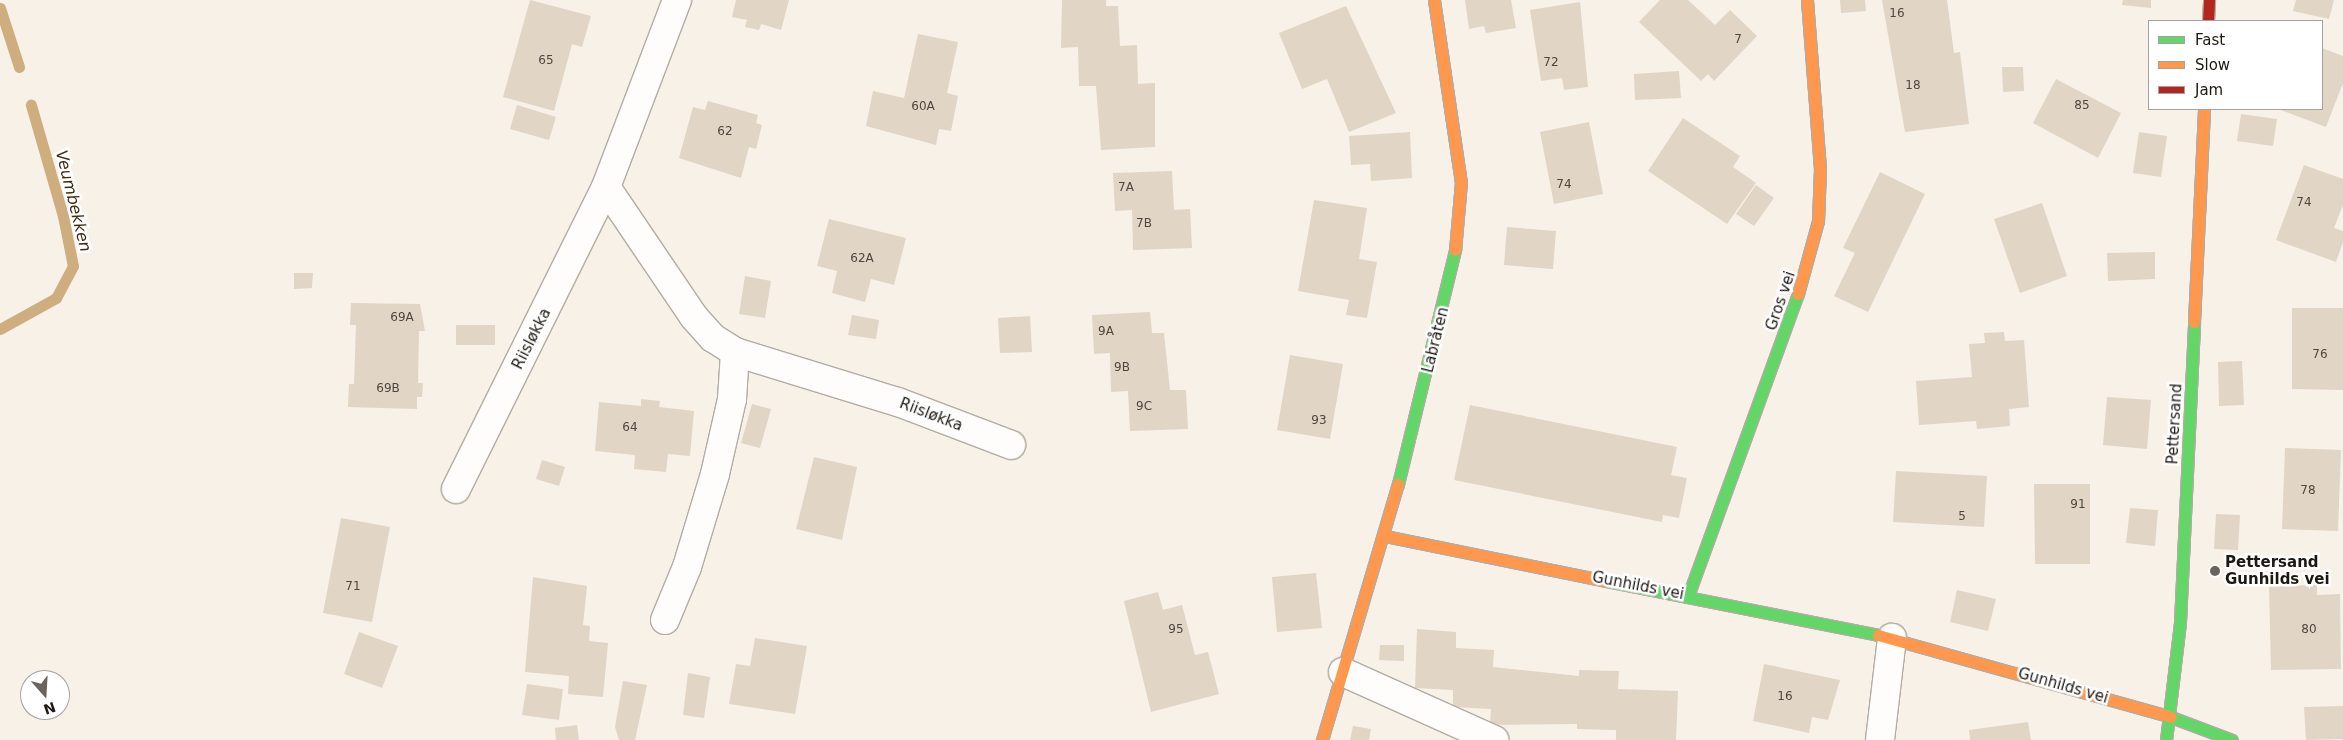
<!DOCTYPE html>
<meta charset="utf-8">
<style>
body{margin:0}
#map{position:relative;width:2343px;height:740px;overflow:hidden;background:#f8f1e8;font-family:"DejaVu Sans",sans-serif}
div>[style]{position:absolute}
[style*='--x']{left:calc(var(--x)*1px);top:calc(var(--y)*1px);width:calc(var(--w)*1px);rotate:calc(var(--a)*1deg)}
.stream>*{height:11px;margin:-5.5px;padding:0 5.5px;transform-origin:5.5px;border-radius:5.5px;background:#cead7f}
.building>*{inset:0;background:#e1d5c5}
.roads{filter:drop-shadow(1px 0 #b2aca4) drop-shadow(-1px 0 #b2aca4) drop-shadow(0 1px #b2aca4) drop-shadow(0 -1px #b2aca4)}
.street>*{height:28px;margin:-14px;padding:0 14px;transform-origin:14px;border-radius:14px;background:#fefdfc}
.fast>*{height:11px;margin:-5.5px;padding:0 5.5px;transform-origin:5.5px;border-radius:5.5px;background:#63d668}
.slow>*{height:11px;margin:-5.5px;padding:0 5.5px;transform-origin:5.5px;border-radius:5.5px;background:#ff974d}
.jam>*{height:11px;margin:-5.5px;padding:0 5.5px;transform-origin:5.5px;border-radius:5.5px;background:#b3261e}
.dots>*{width:14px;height:14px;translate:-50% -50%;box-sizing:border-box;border:2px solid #fff;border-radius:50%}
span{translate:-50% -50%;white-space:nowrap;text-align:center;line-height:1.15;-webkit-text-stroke:5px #fff;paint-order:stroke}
.number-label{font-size:12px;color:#4e473e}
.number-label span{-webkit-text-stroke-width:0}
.street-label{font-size:15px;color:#1d1811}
.poi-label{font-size:15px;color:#1d1811;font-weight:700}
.left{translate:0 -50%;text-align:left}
.water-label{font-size:16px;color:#402d11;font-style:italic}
.legend{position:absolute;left:2148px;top:20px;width:175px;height:90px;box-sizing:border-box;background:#fff;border:1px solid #a5a3a0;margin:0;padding:6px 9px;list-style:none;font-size:15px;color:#1d1811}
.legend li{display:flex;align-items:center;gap:10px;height:25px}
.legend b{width:25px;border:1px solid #a5a3a0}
.north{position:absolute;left:20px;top:670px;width:50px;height:50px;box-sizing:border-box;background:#fff;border:1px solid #a5a3a0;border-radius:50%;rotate:161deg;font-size:14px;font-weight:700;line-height:20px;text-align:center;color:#1d1811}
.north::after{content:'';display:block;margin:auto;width:18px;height:22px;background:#6a645c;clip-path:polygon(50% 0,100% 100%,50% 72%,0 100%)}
</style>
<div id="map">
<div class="stream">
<i style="--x:0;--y:8;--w:62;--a:72.1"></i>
<i style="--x:0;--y:329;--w:64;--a:-29"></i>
<i style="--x:56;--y:298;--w:36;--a:-62"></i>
<i style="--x:73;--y:266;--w:51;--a:-101.3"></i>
<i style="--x:63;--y:216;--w:116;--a:-106.1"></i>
</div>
<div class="building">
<i style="clip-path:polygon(530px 0,591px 16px,582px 47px,572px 44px,554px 111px,503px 97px)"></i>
<i style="clip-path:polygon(736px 0,789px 0,781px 30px,761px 24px,759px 30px,745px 27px,747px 20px,732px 17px)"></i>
<i style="clip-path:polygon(1062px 0,1106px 0,1106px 6px,1118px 6px,1120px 46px,1137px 45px,1138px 84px,1155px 83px,1155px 147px,1101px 150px,1096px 86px,1079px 86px,1078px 47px,1061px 48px)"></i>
<i style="clip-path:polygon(1465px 0,1511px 0,1516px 28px,1486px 33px,1484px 26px,1469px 29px)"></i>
<i style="clip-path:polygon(1660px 0,1688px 0,1715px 25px,1730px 10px,1757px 36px,1714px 81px,1708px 74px,1701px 81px,1639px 22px)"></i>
<i style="clip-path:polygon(1840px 0,1865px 0,1866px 11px,1841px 13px)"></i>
<i style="clip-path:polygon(1882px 0,1947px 0,1954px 53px,1960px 52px,1969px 124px,1905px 132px)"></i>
<i style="clip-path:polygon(2123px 0,2151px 0,2151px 8px,2122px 5px)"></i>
<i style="clip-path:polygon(2296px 0,2334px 0,2329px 19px,2293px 11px)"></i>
<i style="clip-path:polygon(1580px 2px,1588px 87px,1564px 90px,1562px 78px,1541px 81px,1530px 10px)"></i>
<i style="clip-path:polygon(1346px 6px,1396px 113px,1349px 132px,1327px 79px,1302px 89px,1279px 33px)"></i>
<i style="clip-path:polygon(918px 34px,958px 42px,947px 93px,958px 96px,951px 131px,939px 129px,936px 145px,866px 126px,873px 91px,904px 98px)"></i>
<i style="clip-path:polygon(2322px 48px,2343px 56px,2343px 83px,2326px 127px,2278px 109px,2322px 109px)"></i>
<i style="clip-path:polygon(2002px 67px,2023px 67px,2024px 91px,2003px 92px)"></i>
<i style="clip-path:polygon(1679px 71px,1681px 98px,1635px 100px,1634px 74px)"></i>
<i style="clip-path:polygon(2056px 79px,2121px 113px,2098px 158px,2033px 123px)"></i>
<i style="clip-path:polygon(708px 101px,758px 115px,756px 123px,762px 125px,756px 149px,749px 147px,741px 178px,679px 158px,693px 107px,705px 110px)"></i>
<i style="clip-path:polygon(517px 105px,556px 117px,549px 140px,510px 129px)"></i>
<i style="clip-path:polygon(2241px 114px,2277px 119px,2273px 146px,2237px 141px)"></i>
<i style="clip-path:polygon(1683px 118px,1740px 156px,1733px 167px,1756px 183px,1727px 224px,1648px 171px)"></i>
<i style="clip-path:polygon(1589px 122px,1603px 194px,1554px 204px,1540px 132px)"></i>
<i style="clip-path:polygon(1410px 132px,1412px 178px,1371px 181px,1370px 164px,1351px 165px,1349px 136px)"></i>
<i style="clip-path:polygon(2139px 132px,2167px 136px,2161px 177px,2133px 173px)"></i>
<i style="clip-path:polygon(2304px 165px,2343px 179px,2343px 205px,2334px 228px,2343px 231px,2343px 242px,2336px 262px,2276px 240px)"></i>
<i style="clip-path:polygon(1172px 171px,1174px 210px,1190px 209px,1192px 248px,1133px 250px,1132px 210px,1115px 211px,1113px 173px)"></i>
<i style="clip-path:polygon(1880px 172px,1925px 194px,1868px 312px,1834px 296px,1855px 253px,1843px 248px)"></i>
<i style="clip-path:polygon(1756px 185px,1774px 198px,1754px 226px,1736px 214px)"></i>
<i style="clip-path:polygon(1314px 200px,1367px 208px,1359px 259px,1377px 262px,1367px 318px,1346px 315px,1349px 300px,1298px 291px)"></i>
<i style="clip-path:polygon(2042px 203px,2067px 276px,2020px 293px,1994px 219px)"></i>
<i style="clip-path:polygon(829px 219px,906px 238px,894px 285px,871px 279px,865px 302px,832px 293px,837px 271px,817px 266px)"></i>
<i style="clip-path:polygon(1507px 227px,1556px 231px,1553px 269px,1504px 265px)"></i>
<i style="clip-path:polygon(2155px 252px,2155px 279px,2108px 281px,2107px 253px)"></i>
<i style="clip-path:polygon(294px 273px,313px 273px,312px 288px,294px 289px)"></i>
<i style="clip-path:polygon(745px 276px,771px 281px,765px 318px,739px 314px)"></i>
<i style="clip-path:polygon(351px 303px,420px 304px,425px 331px,419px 331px,418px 383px,423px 383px,422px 397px,417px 397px,417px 409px,348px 407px,349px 384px,354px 384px,356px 325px,350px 325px)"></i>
<i style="clip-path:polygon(2292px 308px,2343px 308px,2343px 390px,2292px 389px)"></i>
<i style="clip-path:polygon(1150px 312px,1152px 333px,1164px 333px,1170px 390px,1186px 390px,1188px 429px,1130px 431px,1128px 391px,1111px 392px,1110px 353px,1094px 354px,1092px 315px)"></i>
<i style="clip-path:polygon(852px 315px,879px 320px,876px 339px,848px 335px)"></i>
<i style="clip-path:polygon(1030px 316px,1032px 352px,1000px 353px,998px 318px)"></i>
<i style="clip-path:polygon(456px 325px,495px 325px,495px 345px,456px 345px)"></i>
<i style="clip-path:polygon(2004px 332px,2005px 341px,2024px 340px,2029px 407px,2009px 409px,2010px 426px,1977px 429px,1976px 421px,1919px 425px,1916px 381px,1972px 377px,1969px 344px,1985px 343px,1984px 333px)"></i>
<i style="clip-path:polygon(1290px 355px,1343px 364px,1330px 439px,1277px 430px)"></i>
<i style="clip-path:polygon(2242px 361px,2244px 405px,2219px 406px,2218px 362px)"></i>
<i style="clip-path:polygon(2107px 397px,2151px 400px,2147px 449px,2103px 445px)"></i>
<i style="clip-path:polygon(641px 399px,660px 401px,659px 407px,694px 411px,690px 456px,668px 454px,666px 472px,634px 469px,635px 455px,595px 451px,599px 402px,641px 406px)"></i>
<i style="clip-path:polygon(752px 404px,771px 409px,760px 448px,741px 443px)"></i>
<i style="clip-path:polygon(1470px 405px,1677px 447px,1671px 475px,1687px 478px,1679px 518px,1663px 515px,1662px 522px,1454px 480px)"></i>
<i style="clip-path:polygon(2285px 448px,2341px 450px,2338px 531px,2282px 529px)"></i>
<i style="clip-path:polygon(814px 457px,857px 467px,842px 540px,796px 529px)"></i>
<i style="clip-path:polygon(542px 460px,565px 467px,559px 486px,536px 479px)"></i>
<i style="clip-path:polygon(1896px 471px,1987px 476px,1984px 527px,1893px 522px)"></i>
<i style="clip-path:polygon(2034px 484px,2090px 484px,2090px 564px,2035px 564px)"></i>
<i style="clip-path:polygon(2130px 508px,2158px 510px,2155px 546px,2126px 543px)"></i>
<i style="clip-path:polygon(2216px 514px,2240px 515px,2238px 550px,2214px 549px)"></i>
<i style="clip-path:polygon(341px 518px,390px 527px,372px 622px,323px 613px)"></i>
<i style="clip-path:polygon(1316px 573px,1322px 628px,1277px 632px,1272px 577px)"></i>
<i style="clip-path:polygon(533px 577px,587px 586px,583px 625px,590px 626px,589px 641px,608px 643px,603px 697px,568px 694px,569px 676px,525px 672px)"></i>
<i style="clip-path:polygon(2317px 585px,2317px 595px,2340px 594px,2341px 669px,2271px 670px,2269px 586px)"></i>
<i style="clip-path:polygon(1957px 590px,1996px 599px,1988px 631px,1950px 622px)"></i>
<i style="clip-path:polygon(1158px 592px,1163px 610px,1182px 605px,1195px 655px,1208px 652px,1219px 694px,1151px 712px,1124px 601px)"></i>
<i style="clip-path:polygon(1417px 629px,1456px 632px,1456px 648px,1494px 650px,1493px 667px,1579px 676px,1579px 670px,1619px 671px,1618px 689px,1678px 691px,1676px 740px,1616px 740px,1616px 730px,1577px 729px,1577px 724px,1490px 725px,1491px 709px,1453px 707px,1453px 690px,1415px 688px)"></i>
<i style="clip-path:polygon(359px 632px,398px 646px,382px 688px,344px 674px)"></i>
<i style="clip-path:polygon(755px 638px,807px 646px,795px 714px,729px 704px,736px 664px,750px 666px)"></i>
<i style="clip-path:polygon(1380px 645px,1404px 645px,1404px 661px,1379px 660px)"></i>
<i style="clip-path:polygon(1764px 664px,1840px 680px,1828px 720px,1812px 717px,1809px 733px,1753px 721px)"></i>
<i style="clip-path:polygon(688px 673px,710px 677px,704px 718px,683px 715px)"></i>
<i style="clip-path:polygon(623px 681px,647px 685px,635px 740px,619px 740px,615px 727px)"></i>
<i style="clip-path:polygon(527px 684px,563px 689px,559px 720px,522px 715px)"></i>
<i style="clip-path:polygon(2343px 706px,2343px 739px,2306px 740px,2304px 707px)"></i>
<i style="clip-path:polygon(2028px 722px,2031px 740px,1970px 740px,1969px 730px)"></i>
<i style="clip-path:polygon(577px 725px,579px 740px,556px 740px,555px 728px)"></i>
<i style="clip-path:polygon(1353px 726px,1371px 729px,1369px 740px,1350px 740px)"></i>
</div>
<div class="roads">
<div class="street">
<i style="--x:606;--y:187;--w:157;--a:55.9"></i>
<i style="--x:694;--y:317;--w:28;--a:48"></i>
<i style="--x:713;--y:338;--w:26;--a:32"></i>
<i style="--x:735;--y:352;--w:170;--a:17.1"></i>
<i style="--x:898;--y:402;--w:121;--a:20.8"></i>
<i style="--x:456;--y:489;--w:337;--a:-63.6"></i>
<i style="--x:606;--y:187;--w:200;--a:-69.2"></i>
<i style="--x:665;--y:620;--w:57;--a:-67.5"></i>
<i style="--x:687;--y:567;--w:97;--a:-73.2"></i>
<i style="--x:715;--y:474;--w:77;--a:-77.2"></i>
<i style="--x:732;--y:399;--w:47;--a:-86.3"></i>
<i style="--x:1343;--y:672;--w:166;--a:24.2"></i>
<i style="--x:1880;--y:740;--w:103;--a:-83.3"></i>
</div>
<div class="fast">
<i style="--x:1398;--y:484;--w:241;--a:-76.3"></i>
<i style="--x:1606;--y:581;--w:277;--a:11.2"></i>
<i style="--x:1688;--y:596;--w:321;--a:-70"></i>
<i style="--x:2171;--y:717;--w:65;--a:20.7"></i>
<i style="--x:2166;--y:740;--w:119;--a:-83.2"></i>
<i style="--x:2180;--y:622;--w:300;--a:-87.3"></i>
</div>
<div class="slow">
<i style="--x:1434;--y:0;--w:184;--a:81.6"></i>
<i style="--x:1461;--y:182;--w:68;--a:95"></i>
<i style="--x:1798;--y:294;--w:76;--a:-74.7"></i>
<i style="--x:1818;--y:221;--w:52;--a:-87.8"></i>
<i style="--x:1820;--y:169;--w:169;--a:-94.4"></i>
<i style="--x:2194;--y:322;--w:213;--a:-87.3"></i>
<i style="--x:1385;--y:536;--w:226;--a:11.5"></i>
<i style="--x:1878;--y:635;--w:304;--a:15.6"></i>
<i style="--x:1322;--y:740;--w:267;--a:-73.5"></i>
</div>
<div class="jam">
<i style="--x:2208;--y:21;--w:21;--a:-87"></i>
</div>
</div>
<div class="dots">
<i style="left:2215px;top:571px;background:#6a645c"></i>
</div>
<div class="number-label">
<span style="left:1897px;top:14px">16</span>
<span style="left:1738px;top:40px">7</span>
<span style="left:546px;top:61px">65</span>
<span style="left:1551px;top:63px">72</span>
<span style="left:1913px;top:86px">18</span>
<span style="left:2082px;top:106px">85</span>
<span style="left:923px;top:107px">60A</span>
<span style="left:725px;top:132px">62</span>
<span style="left:1564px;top:185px">74</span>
<span style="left:1126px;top:188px">7A</span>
<span style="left:2304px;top:203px">74</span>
<span style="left:1144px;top:224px">7B</span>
<span style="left:862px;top:259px">62A</span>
<span style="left:402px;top:318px">69A</span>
<span style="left:1106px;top:332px">9A</span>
<span style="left:2320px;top:355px">76</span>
<span style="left:1122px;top:368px">9B</span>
<span style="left:388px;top:389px">69B</span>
<span style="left:1144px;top:407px">9C</span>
<span style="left:1319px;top:421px">93</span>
<span style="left:630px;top:428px">64</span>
<span style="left:2308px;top:491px">78</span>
<span style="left:2078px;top:505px">91</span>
<span style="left:1962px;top:517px">5</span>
<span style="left:353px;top:587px">71</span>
<span style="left:1176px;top:630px">95</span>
<span style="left:2309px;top:630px">80</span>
<span style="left:1785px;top:697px">16</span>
</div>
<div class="street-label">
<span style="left:1781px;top:301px;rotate:-71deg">Gros vei</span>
<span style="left:532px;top:339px;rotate:-63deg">Riisløkka</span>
<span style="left:1436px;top:340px;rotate:-76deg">Labråten</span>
<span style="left:931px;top:415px;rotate:21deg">Riisløkka</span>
<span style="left:2175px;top:424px;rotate:-87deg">Pettersand</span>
<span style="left:1638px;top:586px;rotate:11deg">Gunhilds vei</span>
<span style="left:2063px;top:686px;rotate:16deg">Gunhilds vei</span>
</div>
<div class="poi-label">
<span class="left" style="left:2225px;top:571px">Pettersand<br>Gunhilds vei</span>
</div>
<div class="water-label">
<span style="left:73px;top:201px;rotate:76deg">Veumbekken</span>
</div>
<ul class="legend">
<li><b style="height:6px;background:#63d668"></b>Fast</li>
<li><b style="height:6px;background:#ff974d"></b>Slow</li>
<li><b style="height:6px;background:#b3261e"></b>Jam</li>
</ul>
<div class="north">N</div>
</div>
